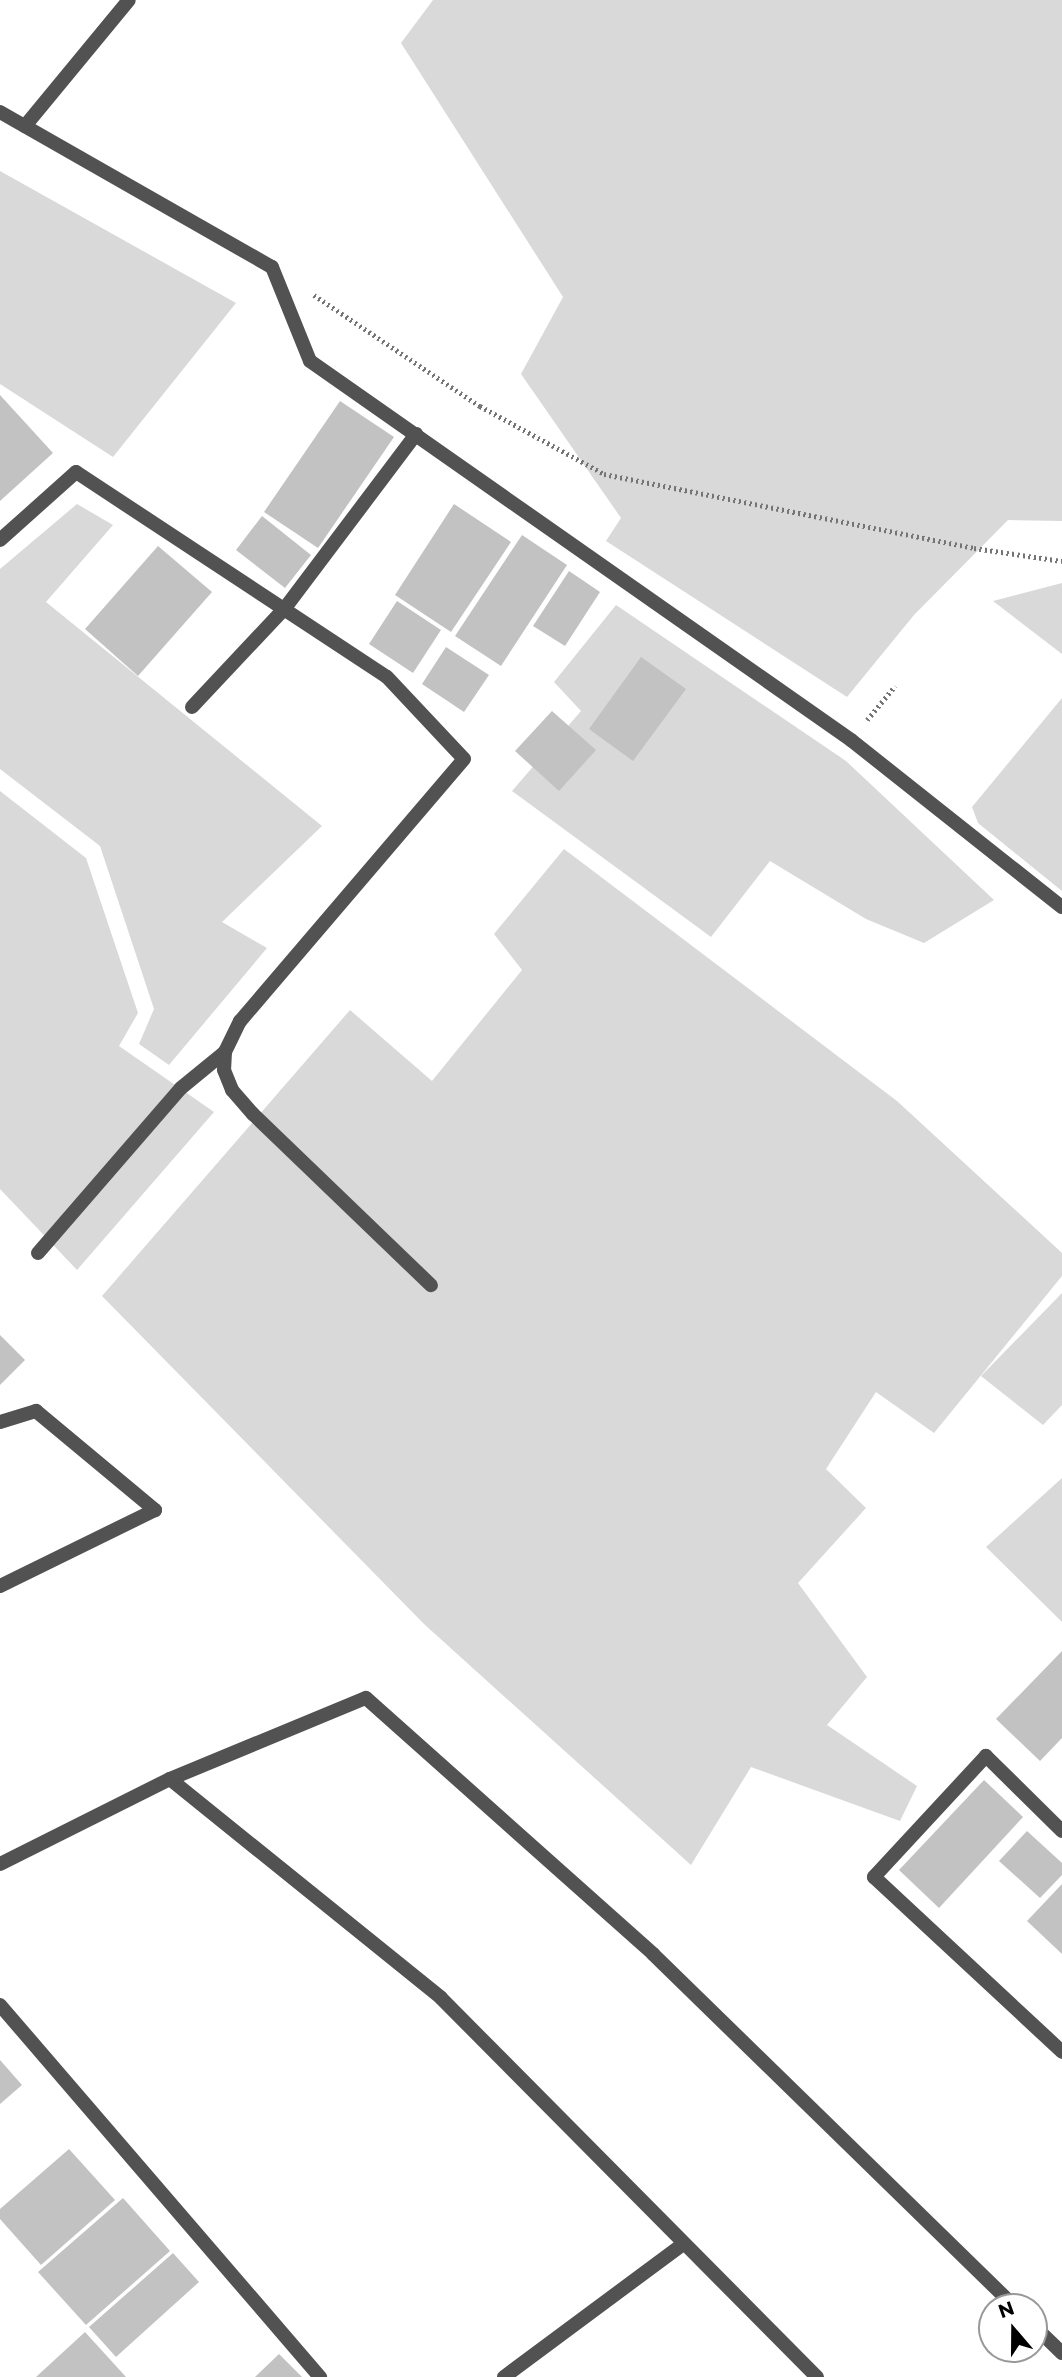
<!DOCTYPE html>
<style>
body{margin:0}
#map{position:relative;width:1062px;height:2377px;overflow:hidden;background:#fff;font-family:Montserrat,sans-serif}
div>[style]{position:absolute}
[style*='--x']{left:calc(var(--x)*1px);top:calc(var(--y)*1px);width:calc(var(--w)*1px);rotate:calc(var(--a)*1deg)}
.green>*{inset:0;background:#d9d9d9}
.building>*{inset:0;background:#c2c2c2}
.path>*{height:4.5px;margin-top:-2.25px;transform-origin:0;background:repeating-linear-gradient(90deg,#747474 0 2px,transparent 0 5.5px)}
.street>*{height:14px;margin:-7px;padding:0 7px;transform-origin:7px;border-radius:7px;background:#525252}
span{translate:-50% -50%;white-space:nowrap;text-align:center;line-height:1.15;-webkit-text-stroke:5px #fff;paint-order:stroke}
.north{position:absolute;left:978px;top:2293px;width:70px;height:70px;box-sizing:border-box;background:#fff;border:2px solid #999;border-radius:50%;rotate:340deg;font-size:19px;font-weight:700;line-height:28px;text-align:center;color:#000}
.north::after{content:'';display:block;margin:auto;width:24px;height:32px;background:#000;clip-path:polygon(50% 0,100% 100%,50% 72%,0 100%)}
</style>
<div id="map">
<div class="green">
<i style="clip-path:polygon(433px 0,1062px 0,1062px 521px,1008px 520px,914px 615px,847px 697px,606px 541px,621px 518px,521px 374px,563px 297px,401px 43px)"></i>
<i style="clip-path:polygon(0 171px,236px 303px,113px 457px,0 384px)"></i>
<i style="clip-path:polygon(77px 504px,113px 525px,46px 602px,322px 826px,222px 922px,267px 948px,169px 1065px,139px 1044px,154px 1009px,100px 846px,0 769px,0 569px)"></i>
<i style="clip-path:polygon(1062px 583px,1062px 654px,993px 601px)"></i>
<i style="clip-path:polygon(616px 605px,846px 761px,994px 900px,924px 943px,866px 919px,770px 861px,711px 937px,512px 791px,581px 711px,554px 682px)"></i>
<i style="clip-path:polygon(1062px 698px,1062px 891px,978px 823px,972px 807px)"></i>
<i style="clip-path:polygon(0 791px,86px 858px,138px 1013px,119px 1046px,214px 1112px,77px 1270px,0 1189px)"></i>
<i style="clip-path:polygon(564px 849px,897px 1101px,1062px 1253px,1062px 1276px,934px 1433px,876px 1392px,826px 1469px,866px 1508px,798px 1583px,867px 1677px,827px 1725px,917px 1786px,900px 1821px,751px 1767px,691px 1865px,424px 1624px,102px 1296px,350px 1010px,432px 1081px,522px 970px,494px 934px)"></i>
<i style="clip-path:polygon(1062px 1293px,1062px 1405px,1043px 1425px,981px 1376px)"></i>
<i style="clip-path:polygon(1062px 1478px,1062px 1622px,986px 1547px)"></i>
</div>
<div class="building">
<i style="clip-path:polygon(0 395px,53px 453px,0 501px)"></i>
<i style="clip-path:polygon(340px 401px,394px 437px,318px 548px,264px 512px)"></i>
<i style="clip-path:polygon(454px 504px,511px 542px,451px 632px,395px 595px)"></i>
<i style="clip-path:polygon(262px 516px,311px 555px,285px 588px,236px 550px)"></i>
<i style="clip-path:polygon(522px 535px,567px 565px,501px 666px,455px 636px)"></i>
<i style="clip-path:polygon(158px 546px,212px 592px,138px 676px,85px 629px)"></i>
<i style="clip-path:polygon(569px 571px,600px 592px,565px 646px,533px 626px)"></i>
<i style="clip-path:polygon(397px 601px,441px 630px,413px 673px,369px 644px)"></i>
<i style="clip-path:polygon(446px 647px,489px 675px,464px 712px,422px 684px)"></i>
<i style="clip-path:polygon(641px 657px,686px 689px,633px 761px,589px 729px)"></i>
<i style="clip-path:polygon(552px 711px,596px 750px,559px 791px,515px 751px)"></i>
<i style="clip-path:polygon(0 1335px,25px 1360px,0 1385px)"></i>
<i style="clip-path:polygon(1062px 1651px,1062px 1738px,1040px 1761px,996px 1719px)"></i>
<i style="clip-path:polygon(984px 1780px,1023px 1817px,939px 1908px,899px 1870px)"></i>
<i style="clip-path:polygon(1027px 1831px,1062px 1863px,1062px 1875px,1040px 1898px,999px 1861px)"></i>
<i style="clip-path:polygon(1062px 1884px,1062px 1954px,1027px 1921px)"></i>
<i style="clip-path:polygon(0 2060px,22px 2085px,0 2104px)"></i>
<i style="clip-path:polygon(69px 2149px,115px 2200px,41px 2265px,0 2219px,0 2209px)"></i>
<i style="clip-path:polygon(123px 2198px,170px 2251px,86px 2325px,38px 2272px)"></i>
<i style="clip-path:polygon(173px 2253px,199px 2282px,116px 2357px,89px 2327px)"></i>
<i style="clip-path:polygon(85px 2332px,126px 2377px,36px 2377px)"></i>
<i style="clip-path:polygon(279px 2354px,302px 2377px,255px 2377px)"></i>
</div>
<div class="path">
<i style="--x:314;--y:295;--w:200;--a:33.8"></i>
<i style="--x:480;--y:406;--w:141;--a:28.7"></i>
<i style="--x:604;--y:474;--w:377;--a:11.3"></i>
<i style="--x:974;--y:548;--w:89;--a:8.4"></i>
<i style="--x:867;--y:720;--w:44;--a:-50.5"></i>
</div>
<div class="street">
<i style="--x:0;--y:112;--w:313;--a:29.7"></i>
<i style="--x:272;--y:267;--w:101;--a:68"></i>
<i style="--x:310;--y:361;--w:661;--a:35.01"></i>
<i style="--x:851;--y:740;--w:269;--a:38.4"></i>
<i style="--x:25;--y:126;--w:163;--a:-50.5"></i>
<i style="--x:0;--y:540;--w:102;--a:-41.8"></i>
<i style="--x:76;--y:472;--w:372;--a:33.4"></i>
<i style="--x:387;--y:677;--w:112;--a:46.8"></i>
<i style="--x:464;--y:759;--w:345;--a:130.5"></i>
<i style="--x:240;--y:1021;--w:34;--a:116"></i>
<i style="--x:225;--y:1052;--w:18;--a:93"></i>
<i style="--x:224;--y:1070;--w:22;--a:68"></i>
<i style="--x:232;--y:1090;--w:32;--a:49"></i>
<i style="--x:253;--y:1114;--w:247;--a:43.9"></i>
<i style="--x:192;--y:707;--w:136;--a:-46.8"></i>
<i style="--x:285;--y:608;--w:218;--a:-53"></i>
<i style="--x:38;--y:1253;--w:218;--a:-49.1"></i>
<i style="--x:181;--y:1088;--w:57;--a:-39.3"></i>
<i style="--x:0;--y:1422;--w:38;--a:-17"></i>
<i style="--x:36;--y:1411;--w:155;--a:39.8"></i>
<i style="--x:155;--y:1510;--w:173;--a:153.9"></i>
<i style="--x:170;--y:1779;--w:348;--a:38.9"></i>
<i style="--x:441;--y:1998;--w:534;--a:45.23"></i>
<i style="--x:1062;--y:1831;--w:107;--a:-135.4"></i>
<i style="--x:986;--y:1756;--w:165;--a:132.8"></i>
<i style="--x:874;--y:1877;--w:257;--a:42.9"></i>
<i style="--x:0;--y:1864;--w:190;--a:-26.6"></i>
<i style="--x:170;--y:1779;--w:212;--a:-22.5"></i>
<i style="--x:366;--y:1698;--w:385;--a:41.7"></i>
<i style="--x:653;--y:1954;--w:506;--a:44.28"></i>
<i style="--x:0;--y:2005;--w:491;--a:49.3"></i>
<i style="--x:1034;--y:2326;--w:39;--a:44"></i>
<i style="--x:504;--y:2377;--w:223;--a:-36.6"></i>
</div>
<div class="north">N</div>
</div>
